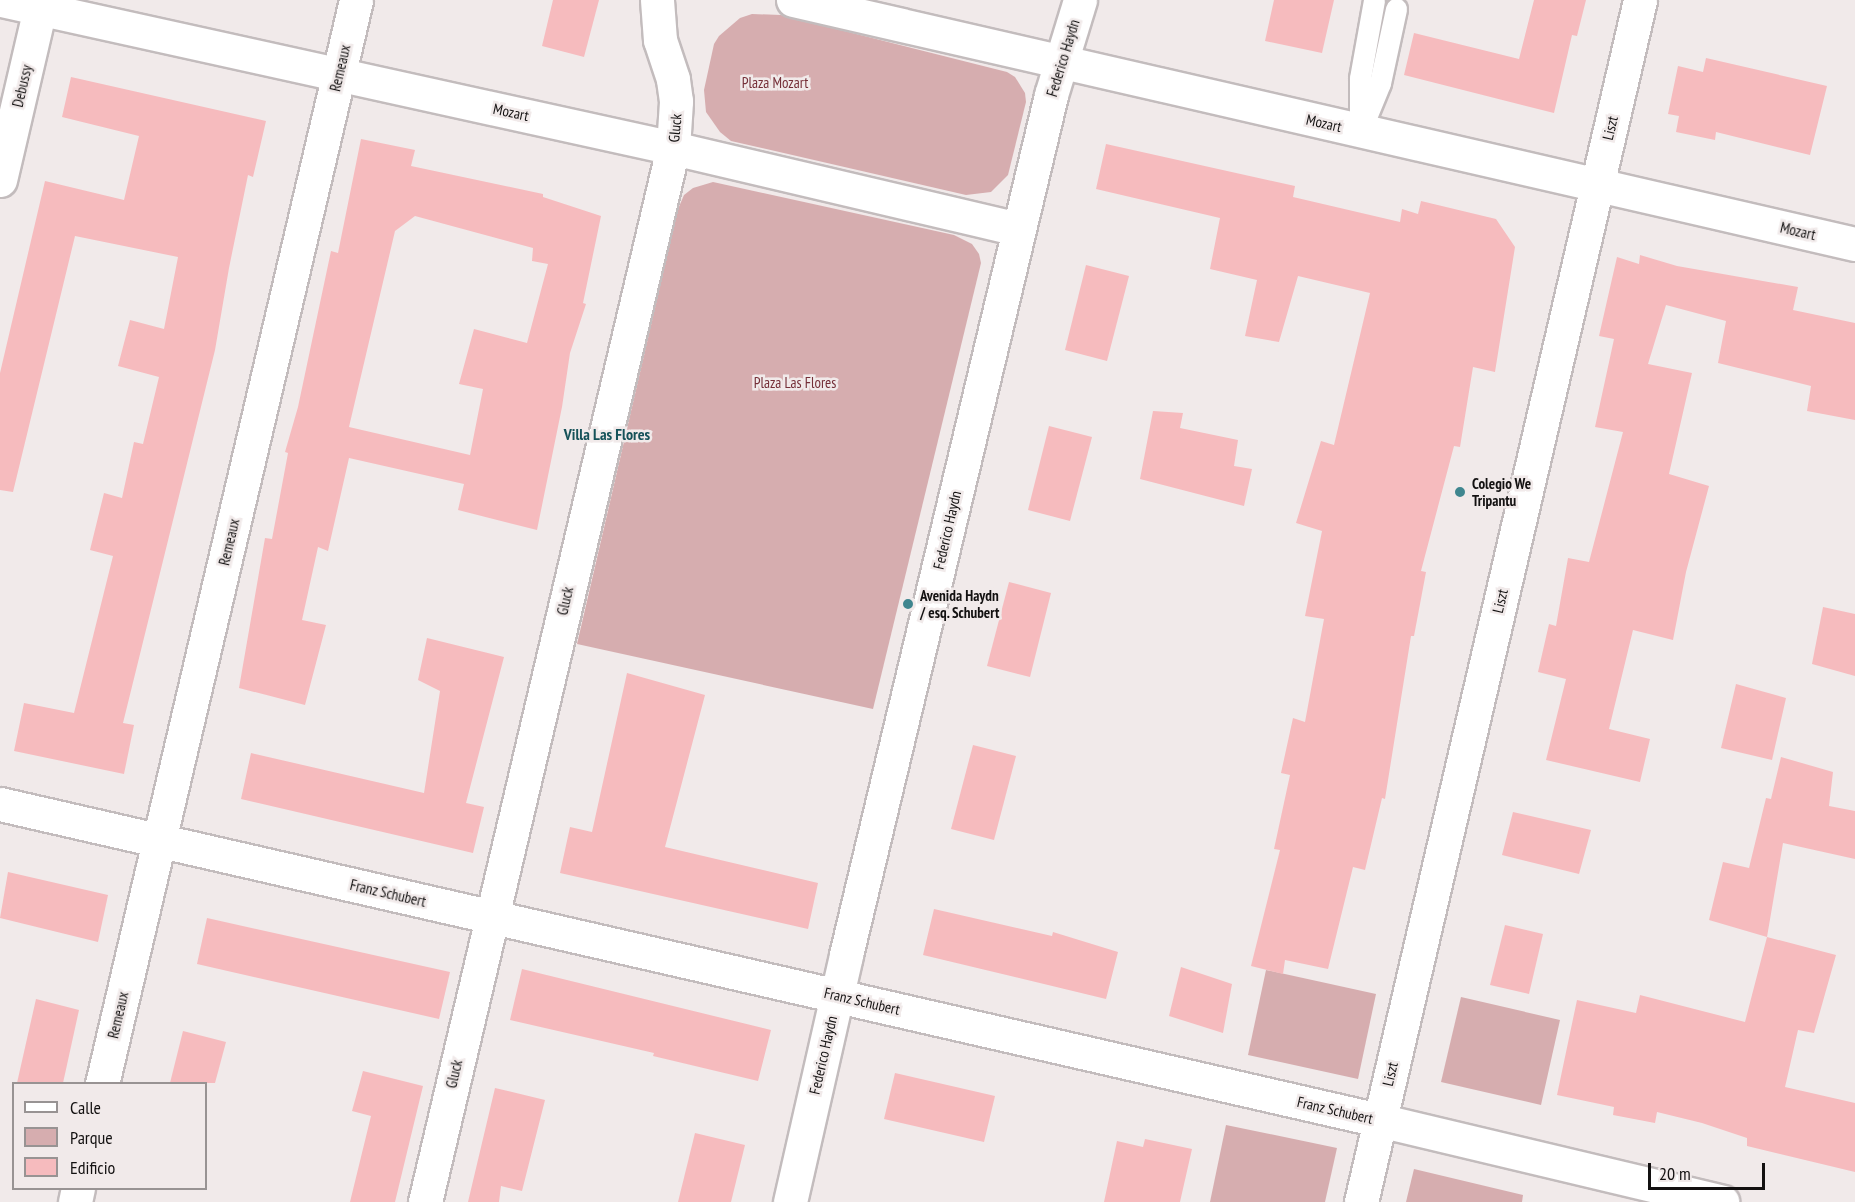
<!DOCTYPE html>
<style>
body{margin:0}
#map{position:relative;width:1855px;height:1202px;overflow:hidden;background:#f1eaea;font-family:"PT Sans Narrow",sans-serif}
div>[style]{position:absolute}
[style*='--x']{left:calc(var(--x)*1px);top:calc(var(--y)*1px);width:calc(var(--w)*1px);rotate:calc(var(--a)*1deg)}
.green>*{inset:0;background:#d6adaf}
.building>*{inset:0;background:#f6bbbe}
.roads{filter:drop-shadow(2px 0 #c3bcbd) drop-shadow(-2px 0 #c3bcbd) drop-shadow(0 2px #c3bcbd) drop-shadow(0 -2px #c3bcbd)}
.service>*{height:21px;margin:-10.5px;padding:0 10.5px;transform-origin:10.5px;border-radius:10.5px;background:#fff}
.minor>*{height:33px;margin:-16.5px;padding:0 16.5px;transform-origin:16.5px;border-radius:16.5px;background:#fff}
.dots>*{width:16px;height:16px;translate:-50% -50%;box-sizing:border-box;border:3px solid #f1eaea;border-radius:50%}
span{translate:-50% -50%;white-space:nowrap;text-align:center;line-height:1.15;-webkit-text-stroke:5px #f1eaea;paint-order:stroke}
.street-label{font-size:15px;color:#131111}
.park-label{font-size:15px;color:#752f38}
.poi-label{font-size:15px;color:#131111;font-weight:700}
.left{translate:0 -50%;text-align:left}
.neighbourhood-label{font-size:16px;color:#165259;font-weight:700}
.legend{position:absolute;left:12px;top:1082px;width:195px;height:108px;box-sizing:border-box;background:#f1eaea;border:2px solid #989393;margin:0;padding:8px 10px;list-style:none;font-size:18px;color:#131111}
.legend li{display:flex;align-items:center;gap:12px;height:30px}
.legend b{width:30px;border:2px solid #989393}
.scale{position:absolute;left:1648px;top:1163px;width:117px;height:27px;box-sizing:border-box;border:3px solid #131111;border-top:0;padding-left:8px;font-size:18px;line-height:21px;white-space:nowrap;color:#131111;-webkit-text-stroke:4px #f1eaea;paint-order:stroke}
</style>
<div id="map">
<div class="green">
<i style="clip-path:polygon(752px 14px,781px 15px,1007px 72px,1015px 77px,1025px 93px,1026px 102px,1008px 175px,991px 192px,966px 195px,731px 141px,720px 132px,706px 112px,704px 90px,714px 44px,719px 36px,740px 18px)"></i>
<i style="clip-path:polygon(713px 182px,954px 235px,972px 244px,979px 254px,981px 263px,873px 709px,577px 644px,678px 209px,684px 195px,693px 188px)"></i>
<i style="clip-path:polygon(1266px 970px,1376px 994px,1358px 1079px,1248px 1055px)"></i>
<i style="clip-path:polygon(1461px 997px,1560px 1020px,1541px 1105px,1441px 1082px)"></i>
<i style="clip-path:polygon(1226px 1125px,1337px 1148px,1325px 1202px,1210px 1202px)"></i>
<i style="clip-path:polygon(1414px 1169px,1523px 1195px,1522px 1202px,1406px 1202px)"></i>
</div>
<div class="building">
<i style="clip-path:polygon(553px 0,599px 0,584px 57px,542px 46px)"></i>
<i style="clip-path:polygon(1274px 0,1334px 0,1322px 53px,1265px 41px)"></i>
<i style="clip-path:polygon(1534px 0,1586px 0,1577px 36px,1572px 35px,1554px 113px,1404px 75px,1414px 33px,1519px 59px)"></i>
<i style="clip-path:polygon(1706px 58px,1827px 86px,1810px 155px,1716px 132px,1715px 140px,1676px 132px,1679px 116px,1668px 114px,1678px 66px,1703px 72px)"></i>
<i style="clip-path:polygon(71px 77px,266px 121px,253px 177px,248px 175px,229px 268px,215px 350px,123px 723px,134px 725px,124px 774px,14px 751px,24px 703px,74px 713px,113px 556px,90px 550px,104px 493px,122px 498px,134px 442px,143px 444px,159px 377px,118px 366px,130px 320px,164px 329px,178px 257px,75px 236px,13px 492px,0 490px,0 373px,45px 181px,124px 200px,139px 136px,62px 117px)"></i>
<i style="clip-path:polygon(evenodd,361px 139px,415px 150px,411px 166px,543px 194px,543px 197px,601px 216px,583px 303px,586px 304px,570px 353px,562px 407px,537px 530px,458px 510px,464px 484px,349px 458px,328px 551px,318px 547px,302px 620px,326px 625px,305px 705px,239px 688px,265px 538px,272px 539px,288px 453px,285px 452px,298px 407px,331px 251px,338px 253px,361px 139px,415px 216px,533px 248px,532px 261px,548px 264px,527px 343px,474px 329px,459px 384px,483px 389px,470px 455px,349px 427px,395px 231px,415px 216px)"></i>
<i style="clip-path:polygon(1106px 144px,1295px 186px,1293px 197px,1400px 222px,1402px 209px,1418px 214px,1421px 201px,1496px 219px,1515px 247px,1495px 372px,1473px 367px,1460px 447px,1454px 446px,1421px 571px,1426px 572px,1414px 636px,1411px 636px,1385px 799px,1382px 798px,1365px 870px,1353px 867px,1328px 969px,1285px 960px,1283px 974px,1251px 966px,1280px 850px,1274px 849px,1290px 775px,1281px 773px,1293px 718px,1305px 722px,1324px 619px,1305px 616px,1322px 531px,1296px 523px,1321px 441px,1334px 445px,1370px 293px,1298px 276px,1279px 342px,1245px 336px,1257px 280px,1210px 269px,1220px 218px,1096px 189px)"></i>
<i style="clip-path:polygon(1640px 255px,1677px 266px,1798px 287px,1793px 310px,1855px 323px,1855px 420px,1807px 411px,1811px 386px,1718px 363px,1726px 321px,1666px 305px,1648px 364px,1692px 373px,1669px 474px,1709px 486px,1686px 572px,1673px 640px,1633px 630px,1609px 729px,1650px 739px,1640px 782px,1546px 760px,1566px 679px,1538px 672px,1549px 624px,1556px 626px,1568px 558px,1589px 562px,1623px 432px,1595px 427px,1614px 339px,1599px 336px,1617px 257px,1639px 264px)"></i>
<i style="clip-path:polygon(1086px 265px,1129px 276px,1107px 361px,1065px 350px)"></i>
<i style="clip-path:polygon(1153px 411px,1183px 413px,1180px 428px,1238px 440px,1234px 466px,1252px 469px,1244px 506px,1140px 479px)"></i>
<i style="clip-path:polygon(1049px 426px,1092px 437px,1070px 521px,1028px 510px)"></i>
<i style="clip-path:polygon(1009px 582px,1051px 593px,1030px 677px,987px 666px)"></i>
<i style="clip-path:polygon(1823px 607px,1855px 614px,1855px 676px,1812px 664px)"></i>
<i style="clip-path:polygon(427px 638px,504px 657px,466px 803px,484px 807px,473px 853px,241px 799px,251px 753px,424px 793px,440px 691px,418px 680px)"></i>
<i style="clip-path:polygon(627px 673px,705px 695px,665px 847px,818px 883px,808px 929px,560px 873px,570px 827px,592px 832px)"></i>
<i style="clip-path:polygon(1736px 684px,1786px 698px,1772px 760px,1721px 748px)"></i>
<i style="clip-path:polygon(973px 745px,1016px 756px,994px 840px,951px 829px)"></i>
<i style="clip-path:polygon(1781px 757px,1833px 772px,1829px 806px,1855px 811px,1855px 859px,1783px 843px,1767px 937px,1709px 920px,1723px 862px,1749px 868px,1766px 798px,1771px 799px)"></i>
<i style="clip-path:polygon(1513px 812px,1591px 830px,1579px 874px,1502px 855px)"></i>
<i style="clip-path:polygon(8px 872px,108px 895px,98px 942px,0 918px)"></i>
<i style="clip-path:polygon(934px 909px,1052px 936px,1053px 932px,1118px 952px,1106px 999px,923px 955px)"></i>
<i style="clip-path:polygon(207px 918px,450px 972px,439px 1019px,197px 964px)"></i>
<i style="clip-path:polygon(1505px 925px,1543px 934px,1529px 994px,1490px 985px)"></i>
<i style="clip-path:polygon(1767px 937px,1836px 955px,1814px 1033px,1798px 1030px,1785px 1087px,1855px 1103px,1855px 1172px,1747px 1146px,1747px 1138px,1702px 1123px,1657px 1112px,1655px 1123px,1613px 1115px,1614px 1107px,1557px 1095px,1577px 1000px,1636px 1013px,1640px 995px,1745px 1022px)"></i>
<i style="clip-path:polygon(1181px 967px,1232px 984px,1223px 1033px,1169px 1016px)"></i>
<i style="clip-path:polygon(522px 969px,771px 1030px,758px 1081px,653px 1056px,654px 1053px,510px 1020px)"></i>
<i style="clip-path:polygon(36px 999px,79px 1010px,63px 1083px,17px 1083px)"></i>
<i style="clip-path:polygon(183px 1031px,226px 1042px,215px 1083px,170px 1083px)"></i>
<i style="clip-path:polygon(363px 1071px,423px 1086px,395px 1202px,350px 1202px,371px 1116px,352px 1111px)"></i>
<i style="clip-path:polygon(895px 1073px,995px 1096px,984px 1142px,884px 1119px)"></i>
<i style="clip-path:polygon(495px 1088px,545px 1100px,522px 1191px,501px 1186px,499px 1202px,468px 1202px)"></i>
<i style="clip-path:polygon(695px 1133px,745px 1145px,731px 1202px,678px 1202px)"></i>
<i style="clip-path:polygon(1145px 1139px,1192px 1149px,1180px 1202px,1104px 1202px,1117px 1141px,1143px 1147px)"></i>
</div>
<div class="roads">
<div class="service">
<i style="--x:1364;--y:122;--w:42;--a:-67.7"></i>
<i style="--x:1380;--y:83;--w:76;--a:-77.8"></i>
<i style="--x:1360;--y:131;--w:53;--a:-90"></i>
<i style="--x:1360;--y:78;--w:79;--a:-79.8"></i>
</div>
<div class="minor">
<i style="--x:1;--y:0;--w:688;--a:12.42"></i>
<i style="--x:673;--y:148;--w:355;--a:13.2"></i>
<i style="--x:793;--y:0;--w:1090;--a:12.94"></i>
<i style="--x:0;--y:180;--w:177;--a:-76.9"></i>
<i style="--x:0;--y:804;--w:1415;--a:12.91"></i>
<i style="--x:1379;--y:1120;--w:353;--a:13.4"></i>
<i style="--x:102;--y:1084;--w:1113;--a:-76.81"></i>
<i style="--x:75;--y:1202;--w:14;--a:-78"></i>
<i style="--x:425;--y:1202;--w:1083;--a:-76.76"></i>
<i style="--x:673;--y:148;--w:47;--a:-86.3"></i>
<i style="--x:676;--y:101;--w:22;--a:-98"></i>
<i style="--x:673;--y:79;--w:41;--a:-108.4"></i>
<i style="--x:660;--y:40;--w:40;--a:-94.3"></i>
<i style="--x:790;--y:1202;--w:253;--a:-77.2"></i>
<i style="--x:846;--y:955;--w:884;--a:-76.59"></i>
<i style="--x:1051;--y:95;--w:99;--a:-73"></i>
<i style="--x:1361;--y:1202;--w:1234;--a:-76.93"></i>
</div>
</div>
<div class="dots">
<i style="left:1460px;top:492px;background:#3f868f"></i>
<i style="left:908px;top:604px;background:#3f868f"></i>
</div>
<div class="street-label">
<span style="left:1063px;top:58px;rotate:-73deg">Federico Haydn</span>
<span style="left:340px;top:68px;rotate:-77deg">Remeaux</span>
<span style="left:22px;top:86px;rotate:-77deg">Debussy</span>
<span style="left:511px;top:112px;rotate:12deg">Mozart</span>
<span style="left:1324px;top:123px;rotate:13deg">Mozart</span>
<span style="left:675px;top:128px;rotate:-85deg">Gluck</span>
<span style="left:1610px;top:128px;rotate:-77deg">Liszt</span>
<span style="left:1798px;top:231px;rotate:13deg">Mozart</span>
<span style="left:947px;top:530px;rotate:-77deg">Federico Haydn</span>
<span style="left:229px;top:542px;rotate:-77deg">Remeaux</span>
<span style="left:565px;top:601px;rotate:-77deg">Gluck</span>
<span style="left:1500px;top:601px;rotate:-77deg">Liszt</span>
<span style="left:388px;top:893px;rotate:13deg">Franz Schubert</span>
<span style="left:862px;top:1001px;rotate:13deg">Franz Schubert</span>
<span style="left:118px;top:1015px;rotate:-77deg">Remeaux</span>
<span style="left:823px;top:1055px;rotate:-77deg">Federico Haydn</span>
<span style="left:454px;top:1074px;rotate:-77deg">Gluck</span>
<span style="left:1390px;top:1074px;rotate:-77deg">Liszt</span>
<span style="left:1335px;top:1110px;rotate:13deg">Franz Schubert</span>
</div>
<div class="park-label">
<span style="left:775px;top:83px">Plaza Mozart</span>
<span style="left:795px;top:383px">Plaza Las Flores</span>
</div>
<div class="poi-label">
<span class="left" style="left:1472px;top:492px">Colegio We<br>Tripantu</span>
<span class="left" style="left:920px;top:604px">Avenida Haydn<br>/ esq. Schubert</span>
</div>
<div class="neighbourhood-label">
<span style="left:607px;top:434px">Villa Las Flores</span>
</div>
<ul class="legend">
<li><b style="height:8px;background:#fff"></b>Calle</li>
<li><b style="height:16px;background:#d6adaf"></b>Parque</li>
<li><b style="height:16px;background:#f6bbbe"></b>Edificio</li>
</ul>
<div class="scale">20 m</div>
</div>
